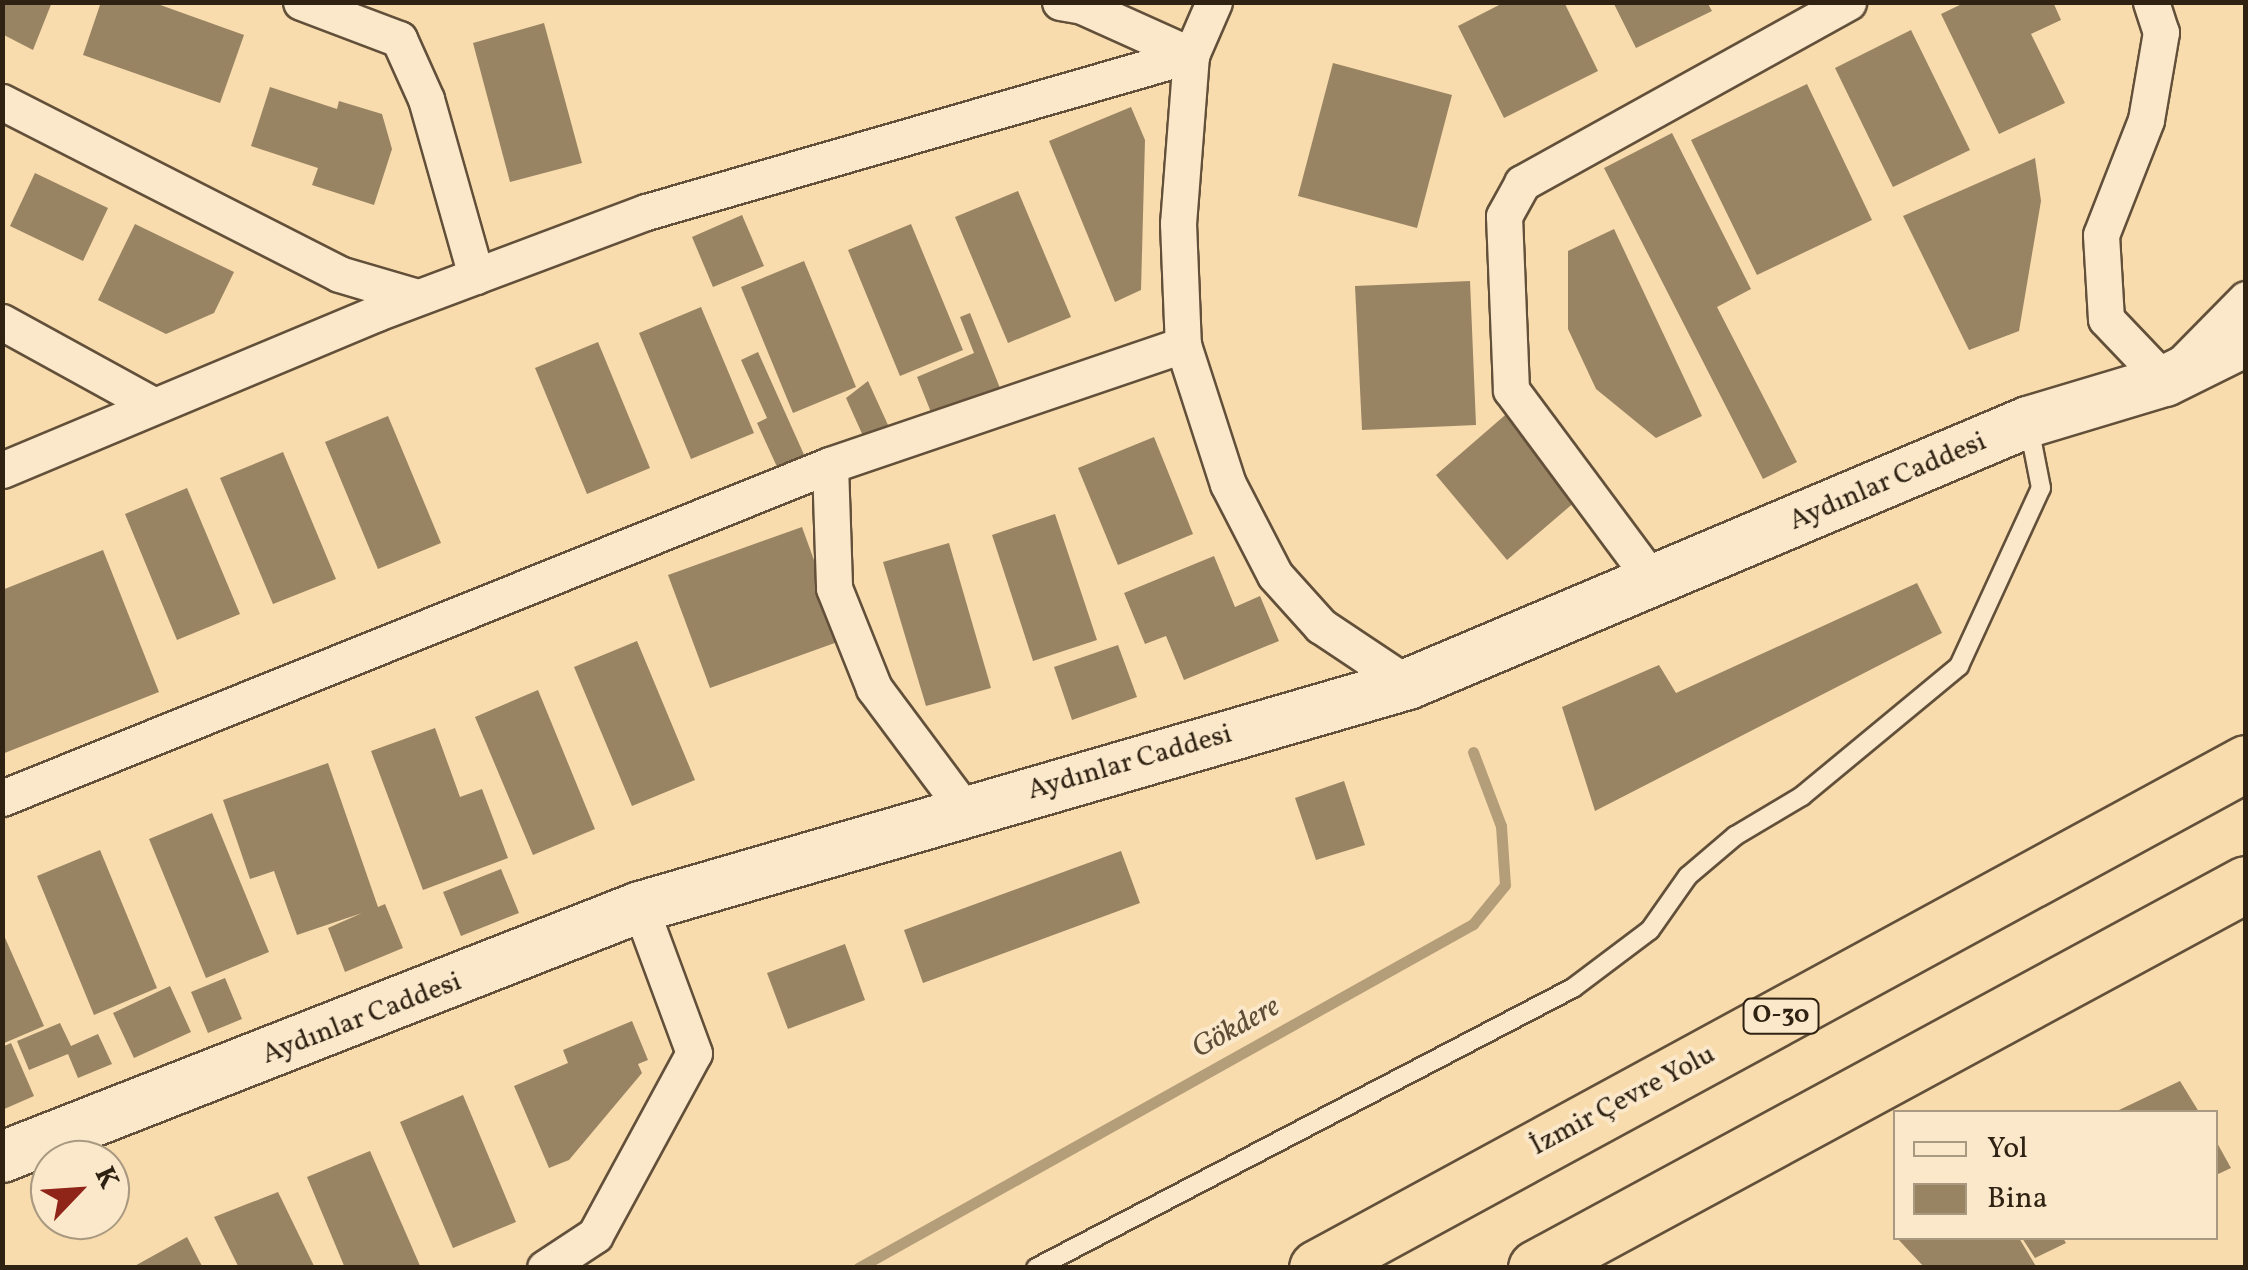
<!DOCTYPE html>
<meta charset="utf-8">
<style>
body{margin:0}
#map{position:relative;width:2248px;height:1270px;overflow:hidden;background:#f9dcad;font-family:Vollkorn,serif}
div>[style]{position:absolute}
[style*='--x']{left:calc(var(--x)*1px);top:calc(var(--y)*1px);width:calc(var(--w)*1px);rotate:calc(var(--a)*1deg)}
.stream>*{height:11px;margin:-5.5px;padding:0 5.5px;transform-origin:5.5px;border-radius:5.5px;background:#b49d79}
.building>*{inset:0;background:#988363}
.roads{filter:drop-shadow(2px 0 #62503a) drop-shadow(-2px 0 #62503a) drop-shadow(0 2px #62503a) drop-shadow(0 -2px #62503a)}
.lane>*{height:18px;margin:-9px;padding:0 9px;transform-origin:9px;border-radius:9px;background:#fbe8ca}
.street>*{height:35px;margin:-17.5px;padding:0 17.5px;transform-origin:17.5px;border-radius:17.5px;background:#fbe8ca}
.secondary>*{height:50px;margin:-25px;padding:0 25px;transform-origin:25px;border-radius:25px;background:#fbe8ca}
.highway>*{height:55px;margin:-27.5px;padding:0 27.5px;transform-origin:27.5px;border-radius:27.5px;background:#f9dcad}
span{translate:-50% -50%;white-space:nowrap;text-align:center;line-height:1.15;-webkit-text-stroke:8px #fbe8ca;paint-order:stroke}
.shield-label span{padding:2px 8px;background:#fbe8ca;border:2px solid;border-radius:8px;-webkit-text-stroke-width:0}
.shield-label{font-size:25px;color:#2f2213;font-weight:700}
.street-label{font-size:28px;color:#2f2213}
.water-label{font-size:30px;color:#5e4d37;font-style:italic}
.frame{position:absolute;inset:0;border:5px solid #2f2213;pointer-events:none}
.legend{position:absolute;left:1893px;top:1110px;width:325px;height:130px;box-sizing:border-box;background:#fbe8ca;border:2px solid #a99981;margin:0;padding:12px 18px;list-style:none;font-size:30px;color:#2f2213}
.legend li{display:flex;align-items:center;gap:20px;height:50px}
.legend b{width:50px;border:2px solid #a99981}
.north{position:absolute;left:30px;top:1140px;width:100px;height:100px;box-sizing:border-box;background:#fbe8ca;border:2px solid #a99981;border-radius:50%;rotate:65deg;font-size:28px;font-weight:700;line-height:40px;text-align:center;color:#2f2213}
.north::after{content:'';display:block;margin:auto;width:35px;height:45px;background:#8f2418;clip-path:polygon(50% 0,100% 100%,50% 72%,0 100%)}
</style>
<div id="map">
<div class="stream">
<i style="--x:858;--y:1268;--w:705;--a:-29.22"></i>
<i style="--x:1473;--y:924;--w:50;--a:-50.6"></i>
<i style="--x:1505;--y:885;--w:59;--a:-93.9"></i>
<i style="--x:1501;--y:826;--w:79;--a:-110.7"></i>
</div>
<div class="building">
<i style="clip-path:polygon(2px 2px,52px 2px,33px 50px,2px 34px)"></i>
<i style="clip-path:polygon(101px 2px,152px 2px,244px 35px,220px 103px,83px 55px)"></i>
<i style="clip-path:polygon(1505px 2px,1564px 2px,1598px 71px,1504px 118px,1458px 26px)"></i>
<i style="clip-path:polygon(1613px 2px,1707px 2px,1712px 11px,1636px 48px)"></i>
<i style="clip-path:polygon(1966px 2px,2053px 2px,2061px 20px,2031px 34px,2065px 103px,1999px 134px,1941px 14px)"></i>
<i style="clip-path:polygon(544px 23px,582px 163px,510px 182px,473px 43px)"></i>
<i style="clip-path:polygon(1911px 30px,1970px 150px,1893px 187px,1835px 68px)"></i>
<i style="clip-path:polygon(1333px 63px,1452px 95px,1417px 228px,1298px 196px)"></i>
<i style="clip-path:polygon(1807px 84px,1872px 220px,1757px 275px,1691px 140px)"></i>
<i style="clip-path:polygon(270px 87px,337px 109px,339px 101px,382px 114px,392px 149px,374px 205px,312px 185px,318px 168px,251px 146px)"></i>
<i style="clip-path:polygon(1131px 107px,1145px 140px,1141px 290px,1115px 302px,1049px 141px)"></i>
<i style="clip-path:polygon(1672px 133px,1751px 289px,1717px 307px,1797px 462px,1763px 479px,1604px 168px)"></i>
<i style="clip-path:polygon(2035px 158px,2041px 201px,2019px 331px,1969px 350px,1903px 216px)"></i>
<i style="clip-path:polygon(35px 173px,108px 208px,83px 261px,10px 226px)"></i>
<i style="clip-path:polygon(1018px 191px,1071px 317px,1008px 343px,955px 217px)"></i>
<i style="clip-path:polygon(742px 215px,764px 266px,713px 287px,692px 237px)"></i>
<i style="clip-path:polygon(135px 224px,234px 272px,214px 313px,166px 334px,98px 300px)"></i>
<i style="clip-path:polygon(911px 224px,963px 350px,900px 376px,848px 250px)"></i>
<i style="clip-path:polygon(1614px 229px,1702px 416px,1656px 438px,1596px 389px,1568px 329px,1568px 251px)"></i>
<i style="clip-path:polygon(804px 261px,856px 387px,793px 413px,741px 287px)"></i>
<i style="clip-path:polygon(1470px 281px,1476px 425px,1362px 430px,1355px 286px)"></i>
<i style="clip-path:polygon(701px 307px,754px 433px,691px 459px,639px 333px)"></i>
<i style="clip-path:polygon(970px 313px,1004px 398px,936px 425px,917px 377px,974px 353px,960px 317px)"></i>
<i style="clip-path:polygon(598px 342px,650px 468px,587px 494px,535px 368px)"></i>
<i style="clip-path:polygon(758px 352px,810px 468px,783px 480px,757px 423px,767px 418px,741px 360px)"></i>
<i style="clip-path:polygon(868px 381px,893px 436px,868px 447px,846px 398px)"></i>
<i style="clip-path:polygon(1511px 410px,1583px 495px,1507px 560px,1436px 475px)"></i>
<i style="clip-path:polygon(388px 416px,441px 543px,378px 569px,325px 442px)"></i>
<i style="clip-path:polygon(1154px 437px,1193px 534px,1118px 565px,1078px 468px)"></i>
<i style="clip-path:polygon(283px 452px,336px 579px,273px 604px,220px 478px)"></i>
<i style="clip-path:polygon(187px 488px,240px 614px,177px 640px,125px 514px)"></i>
<i style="clip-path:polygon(1055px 514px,1097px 640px,1033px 661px,992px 535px)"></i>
<i style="clip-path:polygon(802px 527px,843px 640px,710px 688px,668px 575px)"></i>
<i style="clip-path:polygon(949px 543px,991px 688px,926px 706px,883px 562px)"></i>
<i style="clip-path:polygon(103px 550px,159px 692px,2px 754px,2px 590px)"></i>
<i style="clip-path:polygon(1214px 556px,1235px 607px,1260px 596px,1279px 641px,1184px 680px,1166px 636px,1145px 644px,1124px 593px)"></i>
<i style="clip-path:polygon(1917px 583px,1942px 633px,1595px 811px,1562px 707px,1659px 665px,1676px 693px)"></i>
<i style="clip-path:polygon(637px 641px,695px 780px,632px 806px,574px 667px)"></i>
<i style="clip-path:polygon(1118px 645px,1137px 697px,1072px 720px,1054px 667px)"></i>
<i style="clip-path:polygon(538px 690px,595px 829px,533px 855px,475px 717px)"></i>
<i style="clip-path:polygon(435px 728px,460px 797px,482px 789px,508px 858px,423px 890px,371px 751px)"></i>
<i style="clip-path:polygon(328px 763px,378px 907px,385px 904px,403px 948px,345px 972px,328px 928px,362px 913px,297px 935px,274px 871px,250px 879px,223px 800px)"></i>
<i style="clip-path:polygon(1344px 781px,1365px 845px,1316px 860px,1295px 798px)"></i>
<i style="clip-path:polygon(212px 813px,269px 952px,206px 978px,149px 839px)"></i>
<i style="clip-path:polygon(100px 850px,157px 988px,94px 1015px,37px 876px)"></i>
<i style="clip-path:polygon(1121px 851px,1140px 903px,923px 983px,904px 930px)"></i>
<i style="clip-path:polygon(501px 869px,519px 913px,461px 936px,443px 892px)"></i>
<i style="clip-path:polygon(2px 931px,44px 1026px,2px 1044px)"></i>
<i style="clip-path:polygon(845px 944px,865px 1000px,788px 1029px,767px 973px)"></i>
<i style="clip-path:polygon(225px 978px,242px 1019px,208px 1033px,191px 992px)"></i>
<i style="clip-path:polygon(170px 986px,191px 1032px,134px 1058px,113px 1013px)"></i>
<i style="clip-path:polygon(632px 1021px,648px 1060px,638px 1064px,642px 1073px,569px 1160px,549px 1168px,514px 1086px,568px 1063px,563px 1050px)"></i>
<i style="clip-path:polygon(60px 1023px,71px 1046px,98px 1034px,112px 1064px,78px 1078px,68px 1054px,29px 1070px,17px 1041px)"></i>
<i style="clip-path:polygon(11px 1043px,34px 1096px,2px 1110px,2px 1047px)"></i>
<i style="clip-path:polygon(2180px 1081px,2199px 1112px,2119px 1110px)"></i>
<i style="clip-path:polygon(463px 1095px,516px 1222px,453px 1248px,400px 1122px)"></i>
<i style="clip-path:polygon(2216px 1141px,2231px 1168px,2216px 1175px)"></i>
<i style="clip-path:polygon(370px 1151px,421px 1268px,345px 1268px,307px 1177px)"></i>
<i style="clip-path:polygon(278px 1192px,315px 1268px,239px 1268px,214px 1217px)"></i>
<i style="clip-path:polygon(187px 1237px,203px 1268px,131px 1268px)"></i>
<i style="clip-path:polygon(1897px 1238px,2019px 1238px,2037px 1268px,1925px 1268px)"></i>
<i style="clip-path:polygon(2022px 1238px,2063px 1238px,2066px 1243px,2035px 1258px)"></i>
</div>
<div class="roads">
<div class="lane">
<i style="--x:1036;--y:1268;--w:606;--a:-27.54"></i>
<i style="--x:1573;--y:988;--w:96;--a:-37"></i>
<i style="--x:1650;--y:930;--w:66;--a:-54.9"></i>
<i style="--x:1688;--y:876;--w:62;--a:-40.4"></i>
<i style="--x:1735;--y:836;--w:78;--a:-30.8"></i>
<i style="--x:1802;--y:796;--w:204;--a:-39.6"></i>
<i style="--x:1959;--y:666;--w:196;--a:-65.3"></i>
<i style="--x:2041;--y:488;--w:62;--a:-101.1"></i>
</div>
<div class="street">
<i style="--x:301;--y:2;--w:105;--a:20.7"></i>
<i style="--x:399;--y:39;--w:66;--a:65.8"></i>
<i style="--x:426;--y:99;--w:184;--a:74.2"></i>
<i style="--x:1060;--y:2;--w:22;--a:10"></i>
<i style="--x:1082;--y:6;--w:120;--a:24.2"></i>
<i style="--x:1214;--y:2;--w:58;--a:113.5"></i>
<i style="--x:1191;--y:55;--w:169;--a:94.4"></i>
<i style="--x:1178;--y:223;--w:122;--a:87.7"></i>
<i style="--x:1183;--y:345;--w:146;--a:72.1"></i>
<i style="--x:1228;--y:484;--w:102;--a:62.7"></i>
<i style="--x:1275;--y:575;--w:69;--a:48"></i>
<i style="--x:1321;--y:626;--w:105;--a:33.7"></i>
<i style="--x:2151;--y:2;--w:32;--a:72"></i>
<i style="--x:2161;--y:32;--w:89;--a:99.7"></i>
<i style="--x:2146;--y:120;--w:123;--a:111.4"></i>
<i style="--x:2101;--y:235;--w:84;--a:86.6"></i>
<i style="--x:2106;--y:319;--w:86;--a:46.4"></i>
<i style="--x:2165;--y:381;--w:115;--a:-45.4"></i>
<i style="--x:2;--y:102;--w:378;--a:27"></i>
<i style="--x:339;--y:274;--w:81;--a:16.4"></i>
<i style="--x:2;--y:322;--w:172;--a:28.8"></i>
<i style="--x:830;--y:465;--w:123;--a:88.1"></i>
<i style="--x:834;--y:588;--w:108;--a:68.2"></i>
<i style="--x:874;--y:688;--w:152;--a:53.3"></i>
<i style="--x:2;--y:470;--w:407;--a:-22.7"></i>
<i style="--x:377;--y:313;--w:287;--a:-20.6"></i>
<i style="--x:646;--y:212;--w:567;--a:-16.07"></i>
<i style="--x:1653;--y:581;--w:238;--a:-126.6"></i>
<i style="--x:1511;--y:390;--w:174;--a:-92.3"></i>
<i style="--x:1504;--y:216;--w:38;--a:-61"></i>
<i style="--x:1522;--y:183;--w:373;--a:-29"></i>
<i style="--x:2;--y:798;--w:892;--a:-21.91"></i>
<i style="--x:830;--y:465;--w:373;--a:-18.8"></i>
<i style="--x:545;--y:1268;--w:60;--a:-33.4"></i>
<i style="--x:595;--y:1235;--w:207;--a:-61.5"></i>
<i style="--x:694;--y:1053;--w:156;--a:-110.3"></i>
</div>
<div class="secondary">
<i style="--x:2;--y:1157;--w:685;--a:-21.4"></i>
<i style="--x:640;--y:907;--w:800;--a:-16.19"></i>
<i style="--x:1408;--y:684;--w:673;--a:-22.91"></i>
<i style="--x:2028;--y:422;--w:143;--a:-16.7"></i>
<i style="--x:2165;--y:381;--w:90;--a:-26.3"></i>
</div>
<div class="highway">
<i style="--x:1317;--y:1268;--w:1057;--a:-28.53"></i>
<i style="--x:1536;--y:1268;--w:807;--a:-28.41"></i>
</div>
</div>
<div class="shield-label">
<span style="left:1781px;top:1016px">O-30</span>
</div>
<div class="street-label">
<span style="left:1888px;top:482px;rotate:-23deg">Aydınlar Caddesi</span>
<span style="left:1130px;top:763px;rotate:-16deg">Aydınlar Caddesi</span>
<span style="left:362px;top:1019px;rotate:-21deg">Aydınlar Caddesi</span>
<span style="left:1623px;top:1101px;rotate:-28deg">İzmir Çevre Yolu</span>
</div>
<div class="water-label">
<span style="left:1236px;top:1028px;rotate:-29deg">Gökdere</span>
</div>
<div class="frame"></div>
<ul class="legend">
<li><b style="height:12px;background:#fbe8ca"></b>Yol</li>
<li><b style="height:28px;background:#988363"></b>Bina</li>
</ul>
<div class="north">K</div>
</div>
